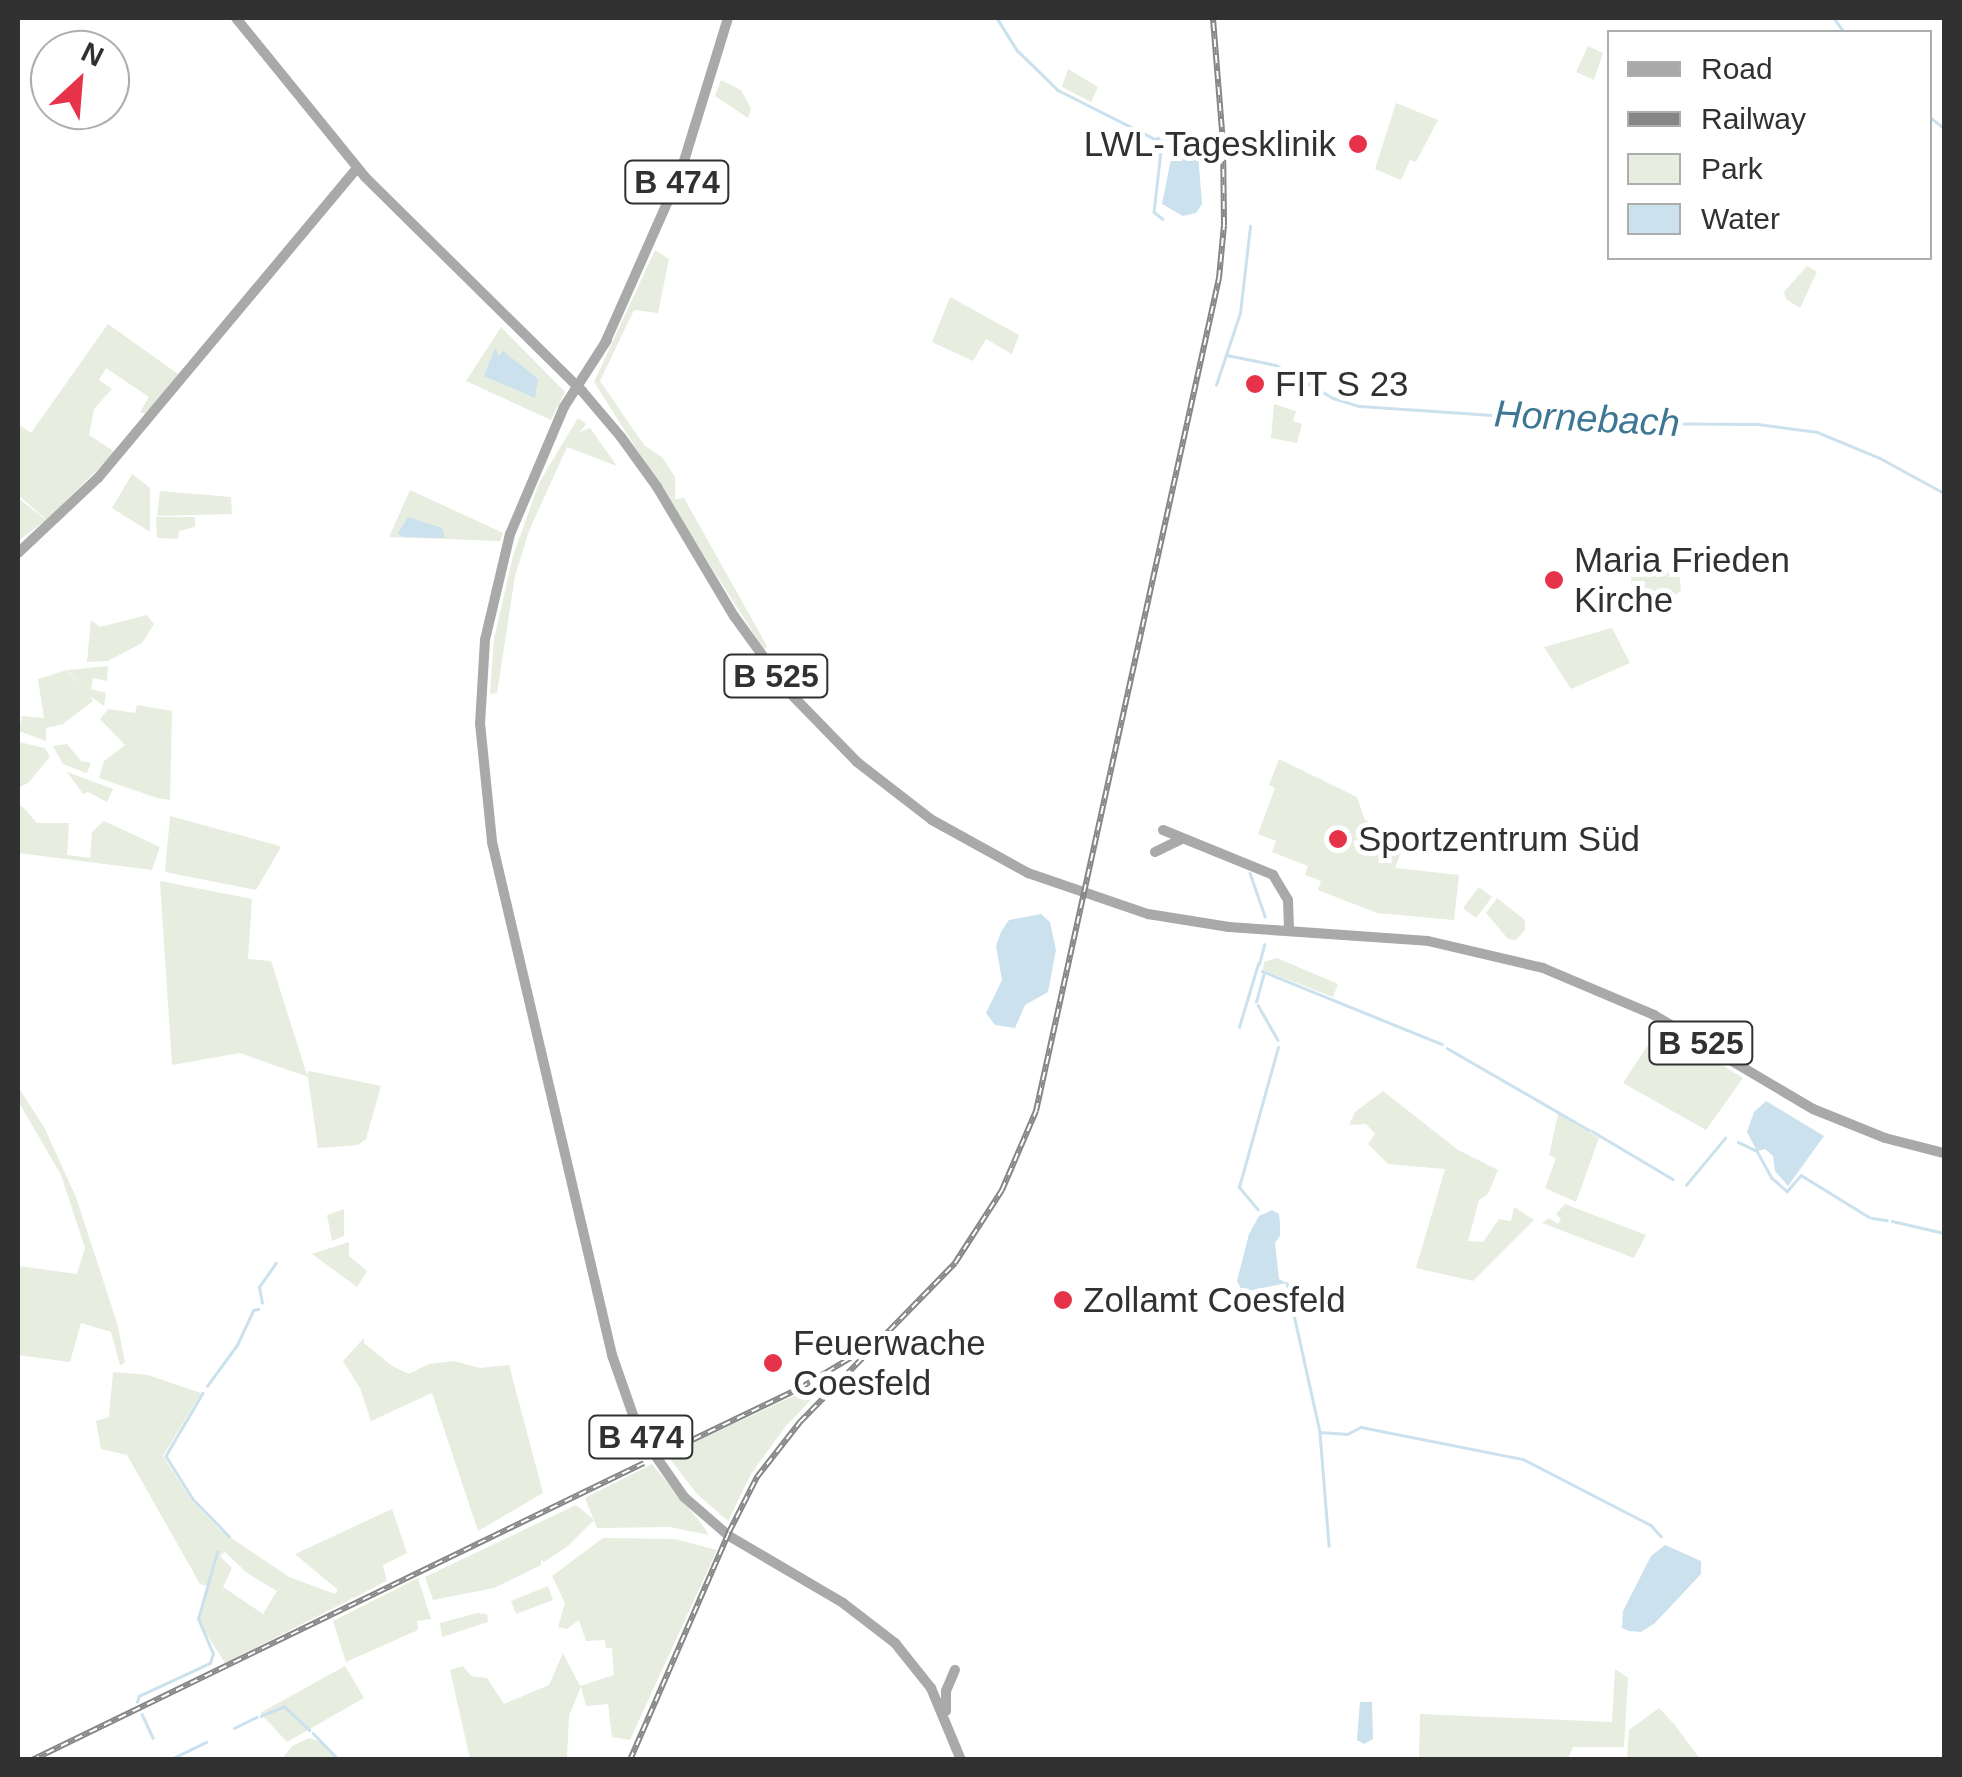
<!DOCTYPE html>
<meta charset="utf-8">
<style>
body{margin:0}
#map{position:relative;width:1962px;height:1777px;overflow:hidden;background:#fff;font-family:Helvetica,sans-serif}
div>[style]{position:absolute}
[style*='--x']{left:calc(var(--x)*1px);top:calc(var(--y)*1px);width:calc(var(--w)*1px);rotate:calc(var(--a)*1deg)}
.green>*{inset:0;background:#e7eddf}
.water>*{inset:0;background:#cbe1ed}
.stream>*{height:2.5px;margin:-1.25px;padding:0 1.25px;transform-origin:1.25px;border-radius:1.25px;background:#cbe1ed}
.major>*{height:10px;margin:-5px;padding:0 5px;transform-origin:5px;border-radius:5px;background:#a9a9a9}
.rail>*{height:6px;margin-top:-3px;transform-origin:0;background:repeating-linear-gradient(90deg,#fff 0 8px,#868686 0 16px);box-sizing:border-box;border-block:2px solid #868686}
.dots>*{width:28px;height:28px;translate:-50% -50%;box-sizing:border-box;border:5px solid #fff;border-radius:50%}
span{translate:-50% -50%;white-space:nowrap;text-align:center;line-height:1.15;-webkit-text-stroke:10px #fff;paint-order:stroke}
.shield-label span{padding:2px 8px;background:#fff;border:2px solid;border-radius:8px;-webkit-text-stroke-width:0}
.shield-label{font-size:32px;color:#313131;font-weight:700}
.poi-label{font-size:35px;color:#313131}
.right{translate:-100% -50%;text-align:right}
.left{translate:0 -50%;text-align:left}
.water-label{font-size:38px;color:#3d7794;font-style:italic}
.frame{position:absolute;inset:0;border:20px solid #313131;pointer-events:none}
.legend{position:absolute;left:1607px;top:30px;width:325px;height:230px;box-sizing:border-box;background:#fff;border:2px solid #adadad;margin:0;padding:12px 18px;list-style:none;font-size:30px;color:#313131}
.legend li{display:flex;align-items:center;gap:20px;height:50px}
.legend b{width:50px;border:2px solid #adadad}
.north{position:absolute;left:30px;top:30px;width:100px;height:100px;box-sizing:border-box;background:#fff;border:2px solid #adadad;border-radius:50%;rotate:26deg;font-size:28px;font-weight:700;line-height:40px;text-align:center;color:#313131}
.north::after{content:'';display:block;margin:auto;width:35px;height:45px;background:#e73349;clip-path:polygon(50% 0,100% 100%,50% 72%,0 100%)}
</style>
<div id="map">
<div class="green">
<i style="clip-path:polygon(1588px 46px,1603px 53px,1594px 80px,1576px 72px)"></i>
<i style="clip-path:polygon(1068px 69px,1098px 87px,1091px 102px,1062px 87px)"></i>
<i style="clip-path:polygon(721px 80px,741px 90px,751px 109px,748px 118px,715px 96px)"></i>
<i style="clip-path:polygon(1396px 103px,1438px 120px,1416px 162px,1410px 160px,1401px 180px,1375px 169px)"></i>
<i style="clip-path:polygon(655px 250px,669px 259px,658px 313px,634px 310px,600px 381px,644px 445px,662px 457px,675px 477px,675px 499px,684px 498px,767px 646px,764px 650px,594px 382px)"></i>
<i style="clip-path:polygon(1807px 266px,1817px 272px,1800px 308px,1786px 299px,1784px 292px)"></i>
<i style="clip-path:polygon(950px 297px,1019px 335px,1012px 354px,986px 339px,973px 361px,932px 342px)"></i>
<i style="clip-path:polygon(108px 324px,178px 374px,147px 414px,140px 412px,149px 397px,106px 368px,99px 380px,112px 389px,94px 409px,89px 435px,115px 452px,47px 520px,18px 495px,18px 424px,31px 433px)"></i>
<i style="clip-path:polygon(501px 327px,565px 392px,551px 420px,466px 381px)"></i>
<i style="clip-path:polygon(1274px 404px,1296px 411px,1293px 421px,1302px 424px,1297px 443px,1271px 438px)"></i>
<i style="clip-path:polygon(578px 418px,586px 424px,580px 432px,590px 428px,617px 466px,567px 447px,529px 531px,515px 576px,497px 693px,490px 694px,494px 639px,513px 556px,539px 483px)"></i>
<i style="clip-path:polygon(132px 474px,150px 488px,150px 532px,112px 508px)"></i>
<i style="clip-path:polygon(410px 490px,503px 533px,500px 541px,389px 537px)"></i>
<i style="clip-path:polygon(160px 491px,231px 497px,232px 514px,157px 516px)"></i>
<i style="clip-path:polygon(18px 498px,46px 520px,18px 541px)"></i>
<i style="clip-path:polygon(156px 517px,195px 517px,195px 527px,179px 531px,178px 539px,157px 538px)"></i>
<i style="clip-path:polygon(1679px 572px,1681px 591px,1634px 618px,1631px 575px)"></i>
<i style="clip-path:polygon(147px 615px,154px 624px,142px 643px,108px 661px,87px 662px,91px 620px,100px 627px)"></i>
<i style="clip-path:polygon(1612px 628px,1630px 663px,1571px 689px,1544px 647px)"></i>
<i style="clip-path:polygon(108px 666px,107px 681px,93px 678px,91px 689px,106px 693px,104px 706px,90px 696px,93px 701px,63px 724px,46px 728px,46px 741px,19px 731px,22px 716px,44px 718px,38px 679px,67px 670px,85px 692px,68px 670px)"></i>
<i style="clip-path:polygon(137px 705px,172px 711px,170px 800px,157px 798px,99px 778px,63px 764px,53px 746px,67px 744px,81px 761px,91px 763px,87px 773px,99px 778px,104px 761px,125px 745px,100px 719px,108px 709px,135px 713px)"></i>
<i style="clip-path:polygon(19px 742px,45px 748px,50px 757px,28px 783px,18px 788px)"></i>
<i style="clip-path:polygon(1279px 759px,1357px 797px,1365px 820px,1407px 837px,1395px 868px,1459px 875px,1454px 920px,1377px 913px,1318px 890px,1321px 881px,1305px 875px,1308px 866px,1272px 852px,1276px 841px,1258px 834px,1275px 788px,1269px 785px)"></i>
<i style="clip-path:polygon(67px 772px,113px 789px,107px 802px,88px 792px,83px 794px)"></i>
<i style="clip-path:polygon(22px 806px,37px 823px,69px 823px,67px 855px,90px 858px,92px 832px,104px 821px,160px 847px,152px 870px,18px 853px,18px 807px)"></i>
<i style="clip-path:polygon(170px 816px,276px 845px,281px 847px,256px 890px,165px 872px)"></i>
<i style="clip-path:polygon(160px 881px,252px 899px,248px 959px,271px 961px,307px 1075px,309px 1071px,381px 1086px,366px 1139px,358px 1145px,318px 1148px,308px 1077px,240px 1053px,172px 1065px)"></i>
<i style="clip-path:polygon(1479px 887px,1492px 897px,1476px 918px,1463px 908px)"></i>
<i style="clip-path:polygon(1497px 898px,1525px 920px,1525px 930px,1516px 940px,1508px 939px,1486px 913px)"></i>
<i style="clip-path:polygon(1277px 958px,1338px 984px,1333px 997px,1263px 970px,1264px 962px)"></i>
<i style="clip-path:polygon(1660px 1027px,1743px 1078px,1706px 1130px,1623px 1083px)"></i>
<i style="clip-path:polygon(18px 1087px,44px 1127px,76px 1197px,118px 1326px,125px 1363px,120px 1365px,111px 1332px,81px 1323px,70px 1362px,18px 1355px,18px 1266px,77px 1274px,85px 1248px,61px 1175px,18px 1101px)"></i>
<i style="clip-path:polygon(1383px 1091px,1458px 1150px,1498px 1170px,1488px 1194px,1479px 1200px,1468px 1241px,1483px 1242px,1499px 1219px,1511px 1221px,1514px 1207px,1534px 1220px,1473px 1281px,1416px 1268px,1445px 1169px,1388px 1164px,1368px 1144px,1375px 1134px,1366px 1124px,1349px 1125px,1355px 1112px)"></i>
<i style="clip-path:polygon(1558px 1114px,1599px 1138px,1576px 1202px,1545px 1188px,1556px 1158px,1549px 1155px)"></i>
<i style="clip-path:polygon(1565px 1204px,1646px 1235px,1634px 1258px,1542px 1223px,1549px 1218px,1558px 1224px,1561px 1219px,1556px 1214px)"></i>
<i style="clip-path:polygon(344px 1209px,344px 1236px,332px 1241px,327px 1215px)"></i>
<i style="clip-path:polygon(349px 1242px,349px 1256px,367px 1271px,357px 1287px,312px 1254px)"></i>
<i style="clip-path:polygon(364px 1338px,364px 1343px,392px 1366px,409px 1374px,429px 1364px,454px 1361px,480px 1368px,509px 1365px,543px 1493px,478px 1531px,432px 1393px,371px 1421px,360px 1388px,343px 1361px)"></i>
<i style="clip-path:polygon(evenodd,113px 1372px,148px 1375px,201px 1393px,163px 1456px,192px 1501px,221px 1531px,289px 1577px,335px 1594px,338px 1590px,295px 1554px,392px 1509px,407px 1553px,383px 1565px,387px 1581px,225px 1663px,199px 1622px,208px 1586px,200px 1584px,127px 1455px,101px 1449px,96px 1421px,109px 1417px,113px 1372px,225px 1552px,247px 1573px,277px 1591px,263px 1614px,223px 1587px,232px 1568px,220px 1556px,225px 1552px)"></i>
<i style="clip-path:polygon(832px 1378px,785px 1427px,751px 1474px,728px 1521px,697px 1494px,667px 1455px)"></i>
<i style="clip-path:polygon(652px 1464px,701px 1523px,709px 1535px,670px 1527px,597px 1528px,585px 1498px)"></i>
<i style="clip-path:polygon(576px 1505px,594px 1520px,568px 1546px,544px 1562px,541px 1559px,541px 1565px,494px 1588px,433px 1600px,425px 1577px)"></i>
<i style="clip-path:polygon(603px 1538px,675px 1539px,717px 1550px,630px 1740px,612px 1737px,608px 1704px,586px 1706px,581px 1687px,569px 1716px,567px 1759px,470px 1759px,450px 1670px,463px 1666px,471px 1676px,487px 1678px,504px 1704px,549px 1685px,563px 1653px,580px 1686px,614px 1675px,612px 1648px,606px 1648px,605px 1640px,586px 1641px,579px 1620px,567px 1629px,558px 1627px,565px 1603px,552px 1576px)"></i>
<i style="clip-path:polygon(418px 1578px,431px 1619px,417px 1621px,418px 1630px,346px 1662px,333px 1621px)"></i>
<i style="clip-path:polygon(548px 1586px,553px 1600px,516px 1614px,511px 1601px)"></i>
<i style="clip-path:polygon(477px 1613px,487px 1614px,488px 1622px,442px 1637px,440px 1623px)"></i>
<i style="clip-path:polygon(345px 1666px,364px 1698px,287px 1742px,260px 1713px)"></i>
<i style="clip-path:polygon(1615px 1669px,1628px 1678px,1624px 1747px,1573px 1747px,1568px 1759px,1419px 1759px,1420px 1714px,1612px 1722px)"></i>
<i style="clip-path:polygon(1659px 1708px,1675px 1725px,1700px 1759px,1627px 1759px,1629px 1730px)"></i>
<i style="clip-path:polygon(309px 1738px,321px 1742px,338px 1759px,282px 1759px,292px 1746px)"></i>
</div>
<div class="water">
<i style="clip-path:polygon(1185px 138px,1197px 142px,1202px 204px,1196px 213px,1183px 216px,1162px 204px,1175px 139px)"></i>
<i style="clip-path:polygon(495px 348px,499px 356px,503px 351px,538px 379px,535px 398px,484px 376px)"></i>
<i style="clip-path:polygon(408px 517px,442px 528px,445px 538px,402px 537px,398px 533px)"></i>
<i style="clip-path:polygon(1041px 914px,1050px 922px,1056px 950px,1048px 992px,1025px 1005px,1015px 1028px,995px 1025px,986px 1013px,1002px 980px,996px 946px,1001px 932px,1009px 920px)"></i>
<i style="clip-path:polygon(1766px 1101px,1824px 1136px,1788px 1186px,1775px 1171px,1773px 1156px,1765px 1149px,1757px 1151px,1747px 1132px,1754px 1112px)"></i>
<i style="clip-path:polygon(1272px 1210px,1279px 1214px,1280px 1224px,1280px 1236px,1275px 1243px,1279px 1279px,1287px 1283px,1243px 1292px,1237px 1281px,1249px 1234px,1259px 1216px)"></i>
<i style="clip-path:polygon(1665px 1545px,1701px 1561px,1701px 1574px,1655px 1623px,1641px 1632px,1629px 1631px,1622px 1628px,1623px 1611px,1651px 1556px)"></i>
<i style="clip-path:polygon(1360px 1702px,1372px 1702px,1373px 1739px,1364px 1744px,1357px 1740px)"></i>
</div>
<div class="stream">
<i style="--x:997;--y:18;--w:39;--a:58"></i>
<i style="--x:1018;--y:51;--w:56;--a:44.3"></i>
<i style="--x:1058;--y:90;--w:109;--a:26.8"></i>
<i style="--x:1155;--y:139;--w:13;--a:63"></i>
<i style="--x:1161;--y:151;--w:61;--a:96.5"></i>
<i style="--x:1154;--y:212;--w:11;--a:38"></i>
<i style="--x:1834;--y:18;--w:17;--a:54"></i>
<i style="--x:1930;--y:117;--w:18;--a:38"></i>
<i style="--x:1157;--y:138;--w:18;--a:6"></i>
<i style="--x:1227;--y:355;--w:50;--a:11.5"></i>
<i style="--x:1276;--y:365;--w:66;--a:30.1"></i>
<i style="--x:1333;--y:398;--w:28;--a:17"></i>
<i style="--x:1360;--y:406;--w:249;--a:3.9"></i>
<i style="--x:1608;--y:423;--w:150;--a:0.4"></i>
<i style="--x:1758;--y:424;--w:60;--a:7.7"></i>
<i style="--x:1817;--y:432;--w:68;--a:22.4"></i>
<i style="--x:1880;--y:458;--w:73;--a:28.7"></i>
<i style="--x:1216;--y:385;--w:76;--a:-71.6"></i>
<i style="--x:1240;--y:313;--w:87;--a:-83.4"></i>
<i style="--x:1250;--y:873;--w:46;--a:70.8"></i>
<i style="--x:1259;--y:964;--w:20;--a:-75"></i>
<i style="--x:1262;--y:971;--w:194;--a:22.1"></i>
<i style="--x:1256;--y:1002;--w:28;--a:-75"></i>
<i style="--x:1258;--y:1005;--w:40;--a:60.3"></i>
<i style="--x:1239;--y:1027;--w:66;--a:-73.2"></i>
<i style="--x:1447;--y:1048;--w:164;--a:30"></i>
<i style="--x:1592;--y:1131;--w:94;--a:30.7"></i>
<i style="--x:1738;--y:1142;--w:21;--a:25"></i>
<i style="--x:1757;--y:1151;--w:31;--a:61"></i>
<i style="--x:1772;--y:1178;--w:20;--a:41"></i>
<i style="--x:1787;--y:1191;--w:21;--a:-49"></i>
<i style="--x:1801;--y:1175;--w:80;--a:31.7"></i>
<i style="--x:1686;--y:1185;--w:61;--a:-50.3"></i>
<i style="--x:1258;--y:1210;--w:30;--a:-130"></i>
<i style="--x:1239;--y:1187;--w:145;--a:-74.4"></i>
<i style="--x:1872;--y:1218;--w:15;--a:8"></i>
<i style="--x:1892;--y:1221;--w:53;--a:13"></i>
<i style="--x:1287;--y:1283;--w:153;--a:77.5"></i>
<i style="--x:1320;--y:1432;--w:27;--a:4"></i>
<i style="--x:1347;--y:1434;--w:16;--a:-27"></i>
<i style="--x:1361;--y:1427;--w:165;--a:11.2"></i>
<i style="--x:1523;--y:1459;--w:144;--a:27.3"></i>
<i style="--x:1651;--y:1525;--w:15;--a:48"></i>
<i style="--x:262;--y:1303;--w:16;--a:-101"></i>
<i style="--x:259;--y:1287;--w:29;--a:-55"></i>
<i style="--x:207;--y:1386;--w:51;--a:-53.8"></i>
<i style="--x:237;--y:1345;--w:38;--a:-65"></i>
<i style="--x:253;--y:1310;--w:5;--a:-11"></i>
<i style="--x:203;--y:1393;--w:73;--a:120.4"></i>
<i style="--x:166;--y:1456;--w:51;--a:57.9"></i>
<i style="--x:193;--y:1499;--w:52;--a:45.8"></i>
<i style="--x:1320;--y:1433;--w:113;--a:85.4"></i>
<i style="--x:137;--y:1702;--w:6;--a:-72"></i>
<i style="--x:139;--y:1696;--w:78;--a:-24.9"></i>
<i style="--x:210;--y:1663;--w:9;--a:-72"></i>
<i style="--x:213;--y:1654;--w:38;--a:-113"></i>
<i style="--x:198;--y:1619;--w:70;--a:-74.2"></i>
<i style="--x:142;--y:1714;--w:26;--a:65"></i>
<i style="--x:261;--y:1716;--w:25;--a:-23"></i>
<i style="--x:284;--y:1706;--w:35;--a:43"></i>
<i style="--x:234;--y:1728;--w:25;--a:-26"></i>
<i style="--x:313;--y:1733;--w:37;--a:46"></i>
<i style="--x:169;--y:1760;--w:41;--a:-25.9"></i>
</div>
<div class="major">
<i style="--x:236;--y:18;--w:205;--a:50.9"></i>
<i style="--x:365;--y:177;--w:305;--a:44.6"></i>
<i style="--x:582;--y:391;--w:60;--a:49.7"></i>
<i style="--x:621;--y:437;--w:62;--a:54.2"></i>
<i style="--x:657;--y:487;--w:150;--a:59.2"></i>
<i style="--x:734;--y:616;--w:94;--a:54.1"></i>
<i style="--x:789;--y:692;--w:98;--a:45.8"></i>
<i style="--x:857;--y:762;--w:95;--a:37.7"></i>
<i style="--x:932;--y:820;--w:110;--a:28.9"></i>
<i style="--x:1028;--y:873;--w:127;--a:18.9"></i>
<i style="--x:1148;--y:914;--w:82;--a:9.1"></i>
<i style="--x:1229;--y:927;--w:199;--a:4"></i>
<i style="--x:1428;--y:941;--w:118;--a:13.2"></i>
<i style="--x:1543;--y:968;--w:121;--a:22.9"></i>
<i style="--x:1654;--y:1015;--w:185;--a:30.6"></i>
<i style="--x:1813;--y:1109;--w:78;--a:21.9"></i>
<i style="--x:1885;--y:1138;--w:61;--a:14.3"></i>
<i style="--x:607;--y:340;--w:80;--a:122.7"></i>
<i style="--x:564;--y:407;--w:138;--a:113"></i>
<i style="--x:510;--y:534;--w:109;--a:103.3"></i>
<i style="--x:485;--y:640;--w:83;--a:93.4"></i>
<i style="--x:480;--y:723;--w:120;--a:84.2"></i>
<i style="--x:492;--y:842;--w:527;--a:76.83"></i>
<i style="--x:612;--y:1355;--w:82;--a:70.7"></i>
<i style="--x:639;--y:1432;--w:79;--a:55.3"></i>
<i style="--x:684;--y:1497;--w:60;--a:40.9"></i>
<i style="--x:729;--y:1536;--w:132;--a:30.4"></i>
<i style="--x:843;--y:1603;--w:66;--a:37.6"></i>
<i style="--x:895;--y:1643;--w:58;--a:51.3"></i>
<i style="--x:931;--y:1688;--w:78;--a:67.4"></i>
<i style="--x:605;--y:343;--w:185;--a:-66.1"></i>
<i style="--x:680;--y:174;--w:163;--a:-72.9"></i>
<i style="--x:18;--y:553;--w:110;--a:-43.2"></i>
<i style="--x:98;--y:478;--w:404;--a:-50.1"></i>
<i style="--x:1163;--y:830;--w:119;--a:22.2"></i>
<i style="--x:1273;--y:875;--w:29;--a:59"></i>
<i style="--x:1288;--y:900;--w:31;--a:88"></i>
<i style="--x:1155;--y:852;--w:28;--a:-26"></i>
<i style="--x:946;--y:1711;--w:20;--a:-90"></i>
<i style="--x:946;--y:1691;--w:23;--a:-67"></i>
</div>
<div class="rail">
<i style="--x:665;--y:1453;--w:150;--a:-25.7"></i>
<i style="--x:800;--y:1388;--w:61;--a:-30.8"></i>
<i style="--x:32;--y:1760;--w:680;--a:-25.89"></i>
<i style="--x:630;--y:1760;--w:249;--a:-66.5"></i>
<i style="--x:729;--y:1532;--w:62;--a:-63"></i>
<i style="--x:757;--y:1477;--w:70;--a:-52"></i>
<i style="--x:800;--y:1422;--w:222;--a:-45.7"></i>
<i style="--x:955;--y:1263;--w:87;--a:-57.2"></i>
<i style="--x:1002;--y:1190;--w:86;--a:-66.7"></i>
<i style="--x:1036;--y:1111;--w:853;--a:-77.61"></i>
<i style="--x:1219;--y:278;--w:53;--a:-84.6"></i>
<i style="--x:1224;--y:225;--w:82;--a:-90.7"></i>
<i style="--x:1223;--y:143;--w:125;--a:-94.6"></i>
</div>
<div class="dots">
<i style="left:1358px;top:144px;background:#e73349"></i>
<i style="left:1255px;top:384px;background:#e73349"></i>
<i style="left:1554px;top:580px;background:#e73349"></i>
<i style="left:1338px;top:839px;background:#e73349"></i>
<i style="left:1063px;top:1300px;background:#e73349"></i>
<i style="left:773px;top:1363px;background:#e73349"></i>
</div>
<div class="shield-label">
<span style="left:677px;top:182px">B 474</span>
<span style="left:776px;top:676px">B 525</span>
<span style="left:1701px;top:1043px">B 525</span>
<span style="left:641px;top:1437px">B 474</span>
</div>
<div class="poi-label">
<span class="right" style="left:1336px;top:144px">LWL-Tagesklinik</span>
<span class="left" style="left:1275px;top:384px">FIT S 23</span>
<span class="left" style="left:1574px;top:580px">Maria Frieden<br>Kirche</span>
<span class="left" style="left:1358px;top:839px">Sportzentrum Süd</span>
<span class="left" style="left:1083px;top:1300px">Zollamt Coesfeld</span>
<span class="left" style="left:793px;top:1363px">Feuerwache<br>Coesfeld</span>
</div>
<div class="water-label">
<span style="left:1587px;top:419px;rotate:3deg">Hornebach</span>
</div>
<div class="frame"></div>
<ul class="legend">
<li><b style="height:12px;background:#a9a9a9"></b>Road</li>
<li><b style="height:12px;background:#868686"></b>Railway</li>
<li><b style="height:28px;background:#e7eddf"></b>Park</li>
<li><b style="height:28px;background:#cbe1ed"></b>Water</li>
</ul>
<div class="north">N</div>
</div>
